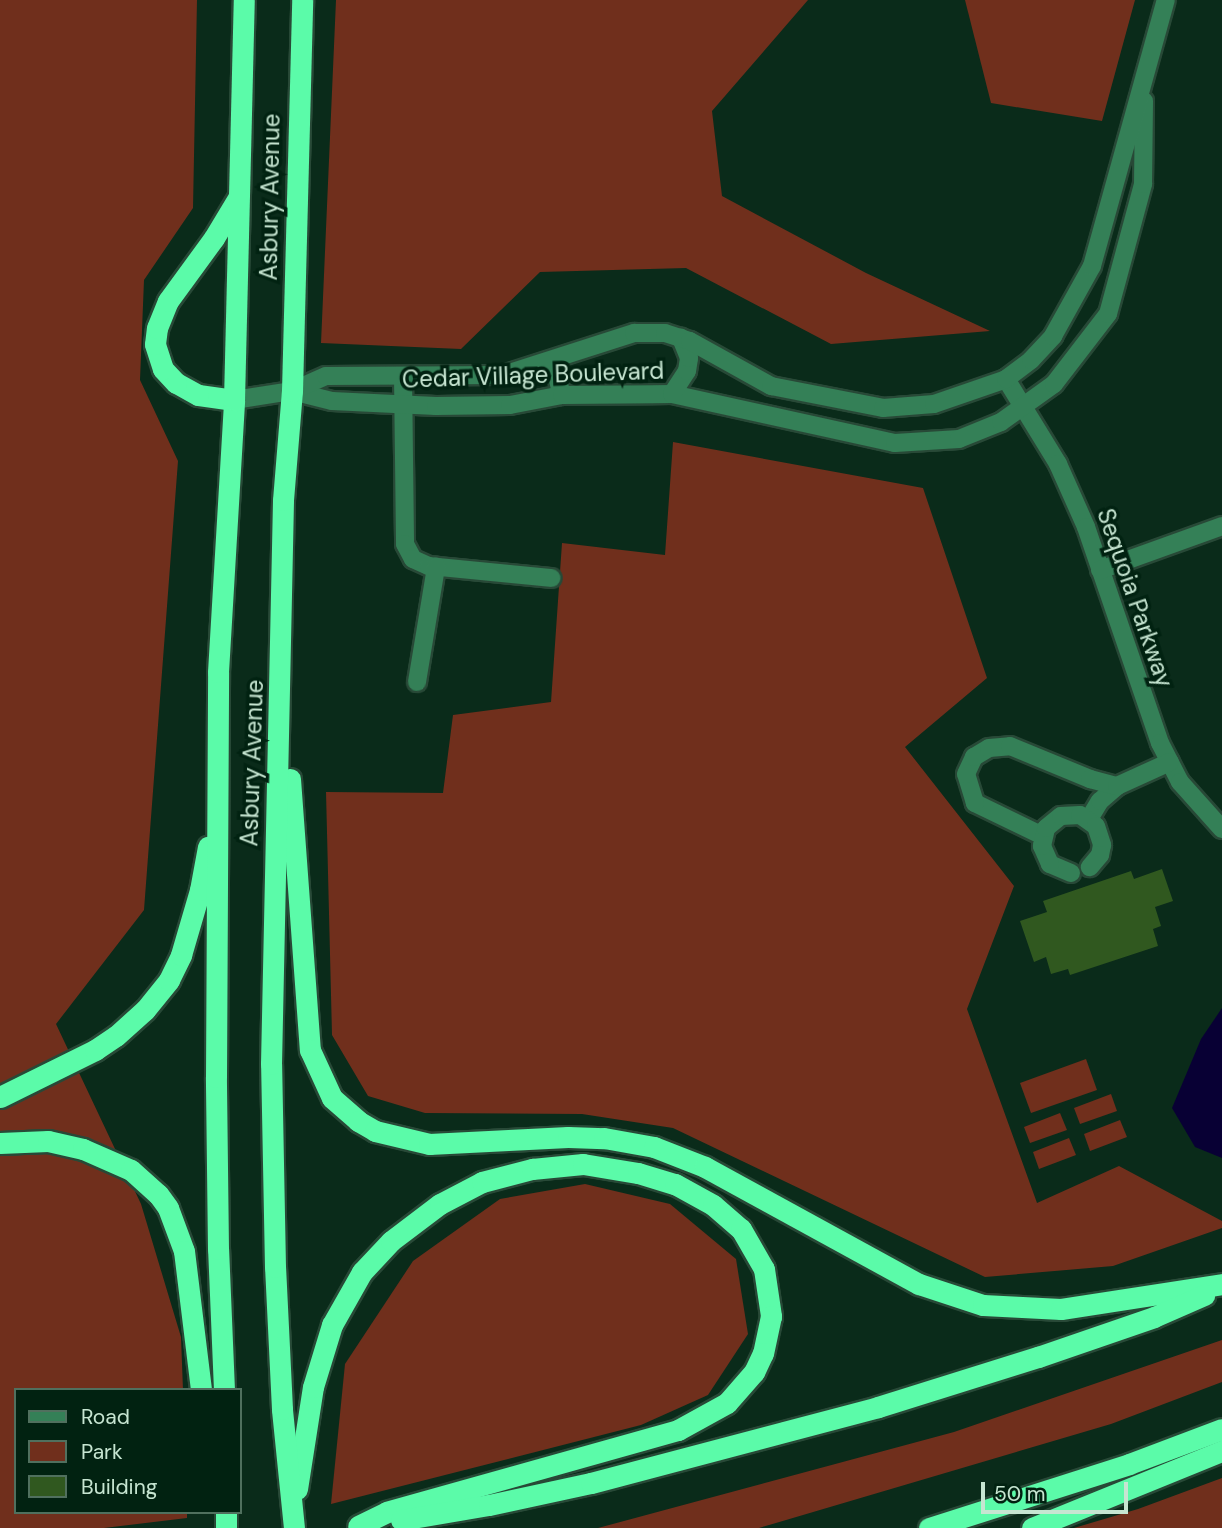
<!DOCTYPE html>
<style>
body{margin:0}
#map{position:relative;width:1222px;height:1528px;overflow:hidden;background:#0a2b1a;font-family:"DM Sans",sans-serif}
div>[style]{position:absolute}
[style*='--x']{left:calc(var(--x)*1px);top:calc(var(--y)*1px);width:calc(var(--w)*1px);rotate:calc(var(--a)*1deg)}
.green>*{inset:0;background:#702f1c}
.water>*{inset:0;background:#080034}
.building>*{inset:0;background:#30581f}
.roads{filter:drop-shadow(2px 0 #284937) drop-shadow(-2px 0 #284937) drop-shadow(0 2px #284937) drop-shadow(0 -2px #284937)}
.minor>*{height:18px;margin:-9px;padding:0 9px;transform-origin:9px;border-radius:9px;background:#348057}
.highway>*{height:21px;margin:-10.5px;padding:0 10.5px;transform-origin:10.5px;border-radius:10.5px;background:#5bfba9}
span{translate:-50% -50%;white-space:nowrap;text-align:center;line-height:1.15;-webkit-text-stroke:7px #012211;paint-order:stroke}
.street-label{font-size:24px;color:#c6e5d1}
.legend{position:absolute;left:14px;top:1388px;width:228px;height:126px;box-sizing:border-box;background:#012211;border:2px solid #50705e;margin:0;padding:9px 12px;list-style:none;font-size:21px;color:#c6e5d1}
.legend li{display:flex;align-items:center;gap:14px;height:35px}
.legend b{width:35px;border:2px solid #50705e}
.scale{position:absolute;left:981px;top:1482px;width:147px;height:32px;box-sizing:border-box;border:4px solid #c6e5d1;border-top:0;padding-left:9px;font-size:21px;line-height:24px;white-space:nowrap;color:#c6e5d1;-webkit-text-stroke:5px #012211;paint-order:stroke}
</style>
<div id="map">
<div class="green">
<i style="clip-path:polygon(0 0,197px 0,193px 208px,144px 280px,140px 380px,178px 461px,144px 910px,56px 1024px,141px 1204px,181px 1337px,183px 1390px,16px 1390px,16px 1512px,187px 1512px,187px 1518px,104px 1528px,0 1528px)"></i>
<i style="clip-path:polygon(336px 0,808px 0,712px 111px,722px 196px,866px 273px,990px 331px,831px 344px,686px 268px,540px 272px,461px 349px,321px 343px)"></i>
<i style="clip-path:polygon(965px 0,1135px 0,1102px 121px,991px 103px)"></i>
<i style="clip-path:polygon(673px 442px,923px 488px,987px 678px,905px 747px,1014px 886px,967px 1009px,1037px 1203px,1119px 1166px,1222px 1221px,1222px 1228px,1113px 1266px,985px 1277px,673px 1128px,582px 1114px,425px 1113px,368px 1096px,332px 1035px,326px 792px,443px 793px,453px 715px,551px 702px,562px 543px,665px 555px)"></i>
<i style="clip-path:polygon(1086px 1059px,1097px 1090px,1031px 1113px,1020px 1083px)"></i>
<i style="clip-path:polygon(1111px 1094px,1117px 1111px,1080px 1124px,1074px 1108px)"></i>
<i style="clip-path:polygon(1060px 1113px,1067px 1130px,1030px 1143px,1024px 1127px)"></i>
<i style="clip-path:polygon(1120px 1120px,1127px 1137px,1090px 1151px,1084px 1134px)"></i>
<i style="clip-path:polygon(1069px 1138px,1076px 1155px,1039px 1169px,1033px 1152px)"></i>
<i style="clip-path:polygon(585px 1184px,670px 1204px,736px 1259px,748px 1334px,708px 1395px,641px 1425px,331px 1504px,345px 1364px,413px 1261px,500px 1199px)"></i>
<i style="clip-path:polygon(1222px 1340px,1222px 1382px,1111px 1424px,759px 1528px,598px 1528px,954px 1432px)"></i>
<i style="clip-path:polygon(1222px 1478px,1222px 1528px,1074px 1528px,1138px 1509px)"></i>
</div>
<div class="water">
<i style="clip-path:polygon(1222px 1008px,1222px 1158px,1195px 1147px,1172px 1108px,1201px 1039px)"></i>
</div>
<div class="building">
<i style="clip-path:polygon(1162px 869px,1173px 901px,1155px 907px,1161px 926px,1153px 929px,1158px 946px,1070px 975px,1068px 969px,1051px 974px,1046px 957px,1034px 962px,1020px 921px,1047px 912px,1043px 901px,1131px 871px,1134px 879px)"></i>
</div>
<div class="roads">
<div class="minor">
<i style="--x:553;--y:360;--w:36;--a:76"></i>
<i style="--x:403;--y:376;--w:168;--a:89.3"></i>
<i style="--x:405;--y:544;--w:17;--a:62"></i>
<i style="--x:413;--y:559;--w:17;--a:24"></i>
<i style="--x:429;--y:566;--w:123;--a:5.6"></i>
<i style="--x:1006;--y:379;--w:100;--a:58.5"></i>
<i style="--x:1058;--y:464;--w:69;--a:66"></i>
<i style="--x:1086;--y:527;--w:228;--a:71.1"></i>
<i style="--x:1160;--y:743;--w:44;--a:62.9"></i>
<i style="--x:1180;--y:782;--w:63;--a:48.2"></i>
<i style="--x:292;--y:391;--w:41;--a:14"></i>
<i style="--x:332;--y:401;--w:104;--a:2.8"></i>
<i style="--x:436;--y:406;--w:74;--a:-0.8"></i>
<i style="--x:510;--y:405;--w:53;--a:-10.9"></i>
<i style="--x:562;--y:395;--w:110;--a:-0.5"></i>
<i style="--x:672;--y:394;--w:228;--a:12.4"></i>
<i style="--x:895;--y:443;--w:64;--a:-3.6"></i>
<i style="--x:959;--y:439;--w:45;--a:-22"></i>
<i style="--x:1001;--y:422;--w:65;--a:-35.6"></i>
<i style="--x:1054;--y:384;--w:88;--a:-52.4"></i>
<i style="--x:1108;--y:314;--w:135;--a:-74.9"></i>
<i style="--x:1143;--y:184;--w:83;--a:-89.3"></i>
<i style="--x:672;--y:394;--w:27;--a:-57"></i>
<i style="--x:687;--y:371;--w:13;--a:-81"></i>
<i style="--x:689;--y:358;--w:22;--a:-112"></i>
<i style="--x:234;--y:400;--w:59;--a:-8.8"></i>
<i style="--x:292;--y:391;--w:37;--a:-24"></i>
<i style="--x:326;--y:376;--w:177;--a:-0.3"></i>
<i style="--x:503;--y:375;--w:138;--a:-17.8"></i>
<i style="--x:634;--y:333;--w:31;--a:0"></i>
<i style="--x:665;--y:333;--w:26;--a:18"></i>
<i style="--x:690;--y:341;--w:93;--a:29.1"></i>
<i style="--x:771;--y:386;--w:114;--a:11.1"></i>
<i style="--x:883;--y:408;--w:51;--a:-4.5"></i>
<i style="--x:934;--y:404;--w:76;--a:-19.1"></i>
<i style="--x:1006;--y:379;--w:31;--a:-37"></i>
<i style="--x:1031;--y:360;--w:33;--a:-47"></i>
<i style="--x:1053;--y:336;--w:80;--a:-60.9"></i>
<i style="--x:1092;--y:266;--w:276;--a:-74.5"></i>
<i style="--x:1100;--y:570;--w:130;--a:-19.8"></i>
<i style="--x:417;--y:682;--w:117;--a:-80.6"></i>
<i style="--x:1089;--y:819;--w:21;--a:-59"></i>
<i style="--x:1100;--y:801;--w:23;--a:-41"></i>
<i style="--x:1043;--y:836;--w:76;--a:-154.1"></i>
<i style="--x:975;--y:803;--w:30;--a:-107"></i>
<i style="--x:966;--y:774;--w:19;--a:-65"></i>
<i style="--x:974;--y:757;--w:17;--a:-31"></i>
<i style="--x:989;--y:748;--w:21;--a:-5"></i>
<i style="--x:1010;--y:746;--w:87;--a:22.4"></i>
<i style="--x:1090;--y:779;--w:28;--a:15"></i>
<i style="--x:1117;--y:786;--w:58;--a:-24.4"></i>
<i style="--x:1071;--y:873;--w:23;--a:-157"></i>
<i style="--x:1050;--y:864;--w:20;--a:-114"></i>
<i style="--x:1042;--y:846;--w:18;--a:-77"></i>
<i style="--x:1046;--y:828;--w:19;--a:-39"></i>
<i style="--x:1061;--y:816;--w:19;--a:-3"></i>
<i style="--x:1080;--y:815;--w:19;--a:35"></i>
<i style="--x:1096;--y:826;--w:20;--a:72"></i>
<i style="--x:1102;--y:845;--w:10;--a:101"></i>
<i style="--x:1100;--y:855;--w:16;--a:130"></i>
</div>
<div class="highway">
<i style="--x:234;--y:400;--w:36;--a:-172"></i>
<i style="--x:198;--y:395;--w:25;--a:-151"></i>
<i style="--x:176;--y:383;--w:19;--a:-133"></i>
<i style="--x:163;--y:369;--w:26;--a:-108"></i>
<i style="--x:155;--y:344;--w:16;--a:-83"></i>
<i style="--x:157;--y:328;--w:29;--a:-68"></i>
<i style="--x:168;--y:301;--w:78;--a:-53.9"></i>
<i style="--x:214;--y:238;--w:47;--a:-59"></i>
<i style="--x:290;--y:779;--w:272;--a:85.8"></i>
<i style="--x:310;--y:1050;--w:53;--a:65.4"></i>
<i style="--x:332;--y:1098;--w:35;--a:41"></i>
<i style="--x:358;--y:1121;--w:20;--a:30"></i>
<i style="--x:375;--y:1131;--w:56;--a:13.5"></i>
<i style="--x:429;--y:1144;--w:139;--a:-2.9"></i>
<i style="--x:568;--y:1137;--w:36;--a:2"></i>
<i style="--x:604;--y:1138;--w:51;--a:10.2"></i>
<i style="--x:654;--y:1147;--w:55;--a:21.4"></i>
<i style="--x:705;--y:1167;--w:244;--a:28.7"></i>
<i style="--x:919;--y:1284;--w:67;--a:18.2"></i>
<i style="--x:983;--y:1305;--w:78;--a:2.9"></i>
<i style="--x:1061;--y:1309;--w:163;--a:-8.8"></i>
<i style="--x:0;--y:1097;--w:106;--a:-26.3"></i>
<i style="--x:95;--y:1050;--w:25;--a:-34"></i>
<i style="--x:116;--y:1036;--w:39;--a:-42"></i>
<i style="--x:145;--y:1010;--w:38;--a:-51"></i>
<i style="--x:169;--y:980;--w:28;--a:-64"></i>
<i style="--x:181;--y:955;--w:68;--a:-73.7"></i>
<i style="--x:200;--y:890;--w:44;--a:-79.5"></i>
<i style="--x:0;--y:1143;--w:48;--a:-2.4"></i>
<i style="--x:48;--y:1141;--w:36;--a:13"></i>
<i style="--x:83;--y:1149;--w:52;--a:23.6"></i>
<i style="--x:131;--y:1170;--w:36;--a:42"></i>
<i style="--x:158;--y:1194;--w:17;--a:54"></i>
<i style="--x:168;--y:1208;--w:46;--a:69.6"></i>
<i style="--x:184;--y:1251;--w:140;--a:83"></i>
<i style="--x:224;--y:1390;--w:141;--a:-92.4"></i>
<i style="--x:218;--y:1249;--w:172;--a:-90.7"></i>
<i style="--x:216;--y:1077;--w:405;--a:-89.7"></i>
<i style="--x:218;--y:672;--w:272;--a:-86.6"></i>
<i style="--x:234;--y:400;--w:400;--a:-88.6"></i>
<i style="--x:297;--y:1489;--w:103;--a:-81.1"></i>
<i style="--x:313;--y:1387;--w:65;--a:-73"></i>
<i style="--x:332;--y:1325;--w:61;--a:-60.5"></i>
<i style="--x:362;--y:1272;--w:42;--a:-46.9"></i>
<i style="--x:391;--y:1241;--w:61;--a:-37.1"></i>
<i style="--x:440;--y:1204;--w:47;--a:-27.6"></i>
<i style="--x:482;--y:1182;--w:52;--a:-14.6"></i>
<i style="--x:532;--y:1169;--w:51;--a:-5.6"></i>
<i style="--x:583;--y:1164;--w:56;--a:9.3"></i>
<i style="--x:638;--y:1173;--w:39;--a:17"></i>
<i style="--x:675;--y:1184;--w:43;--a:28.9"></i>
<i style="--x:713;--y:1205;--w:37;--a:41"></i>
<i style="--x:741;--y:1229;--w:46;--a:60.1"></i>
<i style="--x:764;--y:1269;--w:48;--a:81.5"></i>
<i style="--x:771;--y:1316;--w:38;--a:102"></i>
<i style="--x:763;--y:1353;--w:21;--a:115"></i>
<i style="--x:754;--y:1372;--w:41;--a:131.1"></i>
<i style="--x:727;--y:1403;--w:56;--a:151.1"></i>
<i style="--x:678;--y:1430;--w:302;--a:164.3"></i>
<i style="--x:387;--y:1512;--w:32;--a:154"></i>
<i style="--x:401;--y:1520;--w:89;--a:-9.7"></i>
<i style="--x:489;--y:1505;--w:104;--a:-12.2"></i>
<i style="--x:591;--y:1483;--w:297;--a:-14.8"></i>
<i style="--x:878;--y:1407;--w:168;--a:-17.4"></i>
<i style="--x:1038;--y:1357;--w:123;--a:-19"></i>
<i style="--x:1154;--y:1317;--w:55;--a:-23.7"></i>
<i style="--x:226;--y:1528;--w:16;--a:-90"></i>
<i style="--x:294;--y:1528;--w:120;--a:-95.8"></i>
<i style="--x:282;--y:1409;--w:142;--a:-92.8"></i>
<i style="--x:275;--y:1267;--w:203;--a:-91.1"></i>
<i style="--x:271;--y:1064;--w:564;--a:-88.78"></i>
<i style="--x:283;--y:500;--w:109;--a:-85.3"></i>
<i style="--x:292;--y:391;--w:391;--a:-88.5"></i>
<i style="--x:929;--y:1528;--w:210;--a:-17.7"></i>
<i style="--x:1129;--y:1464;--w:99;--a:-20.6"></i>
<i style="--x:1032;--y:1528;--w:205;--a:-22.1"></i>
</div>
</div>
<div class="street-label">
<span style="left:270px;top:197px;rotate:-89deg">Asbury Avenue</span>
<span style="left:533px;top:375px;rotate:-2deg">Cedar Village Boulevard</span>
<span style="left:1135px;top:598px;rotate:71deg">Sequoia Parkway</span>
<span style="left:252px;top:763px;rotate:-88deg">Asbury Avenue</span>
</div>
<ul class="legend">
<li><b style="height:9px;background:#348057"></b>Road</li>
<li><b style="height:19px;background:#702f1c"></b>Park</li>
<li><b style="height:19px;background:#30581f"></b>Building</li>
</ul>
<div class="scale">50 m</div>
</div>
